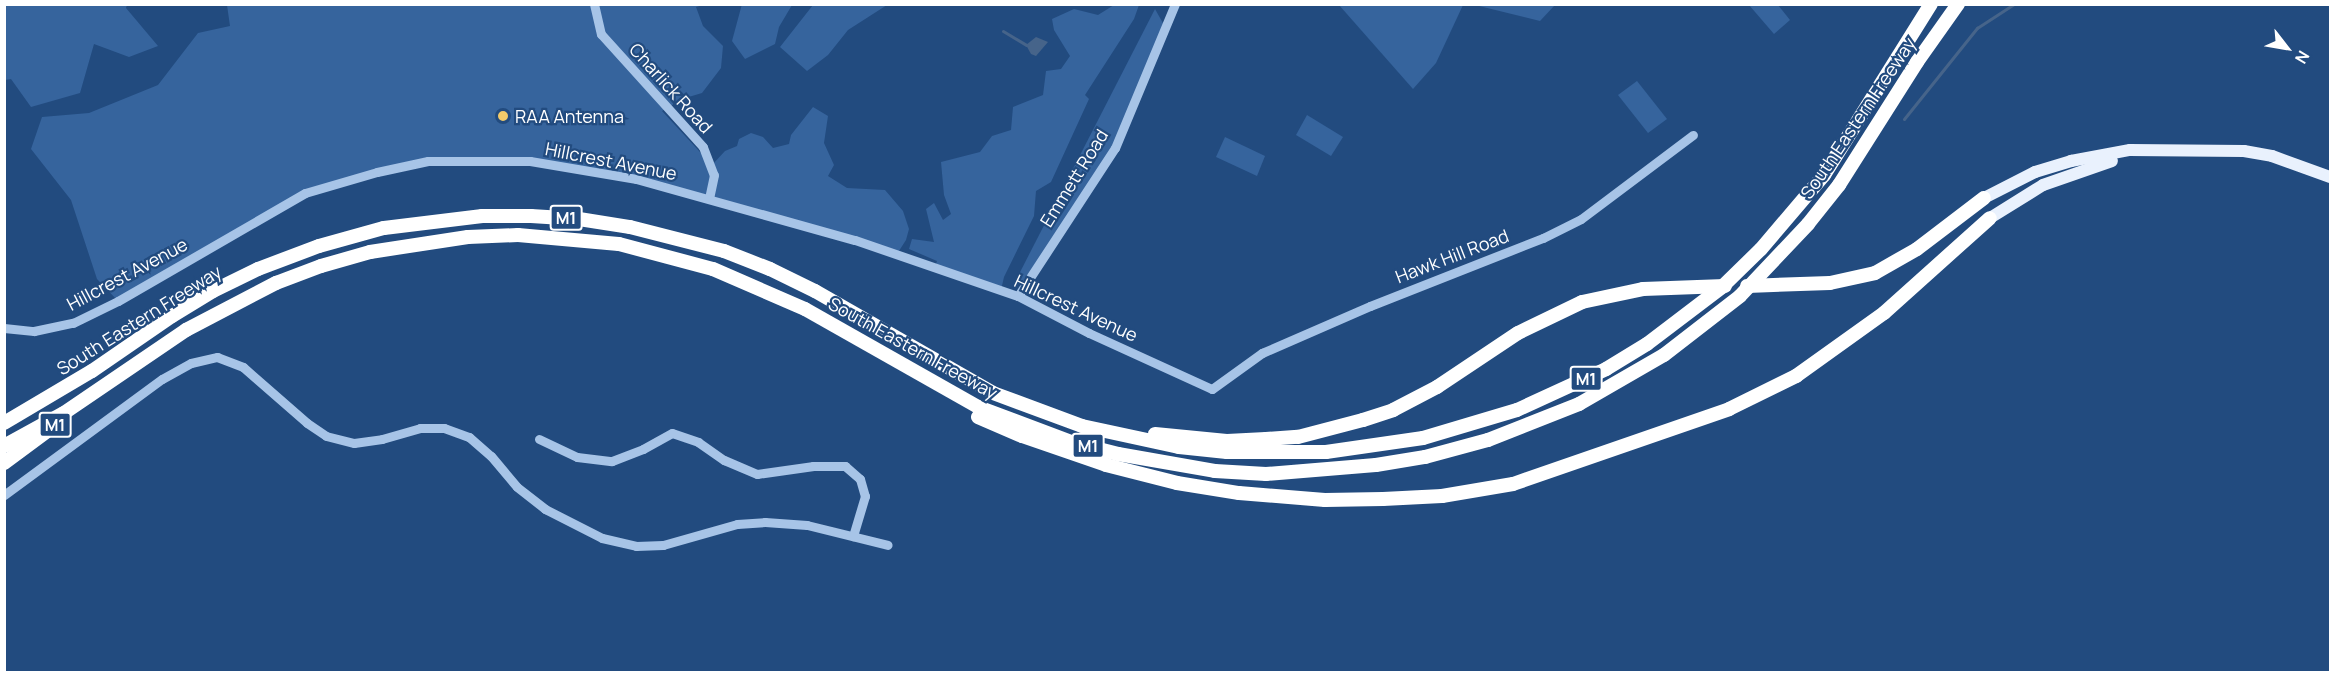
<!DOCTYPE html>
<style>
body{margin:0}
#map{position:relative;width:2335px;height:677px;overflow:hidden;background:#224b7f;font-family:Manrope,sans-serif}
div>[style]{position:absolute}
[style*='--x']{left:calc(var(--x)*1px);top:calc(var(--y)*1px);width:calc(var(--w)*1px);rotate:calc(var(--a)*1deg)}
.green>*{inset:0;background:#36649d}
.water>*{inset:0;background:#46648a}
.stream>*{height:3px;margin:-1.5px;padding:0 1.5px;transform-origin:1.5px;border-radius:1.5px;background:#46648a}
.minor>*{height:9px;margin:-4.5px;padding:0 4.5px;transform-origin:4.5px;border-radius:4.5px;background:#a7c4e7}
.major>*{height:12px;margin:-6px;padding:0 6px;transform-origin:6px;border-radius:6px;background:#e9f1fd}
.highway>*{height:14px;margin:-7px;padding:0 7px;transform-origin:7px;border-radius:7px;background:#fff}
.dots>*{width:16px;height:16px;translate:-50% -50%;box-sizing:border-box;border:3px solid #224b7f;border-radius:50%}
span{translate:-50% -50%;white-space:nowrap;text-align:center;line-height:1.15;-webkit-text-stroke:4.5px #224b7f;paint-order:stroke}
.shield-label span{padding:2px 4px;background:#224b7f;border:2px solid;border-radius:4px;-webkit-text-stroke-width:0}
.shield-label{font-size:16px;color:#fff;font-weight:700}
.street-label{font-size:18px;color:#fff}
.poi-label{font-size:18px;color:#fff}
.left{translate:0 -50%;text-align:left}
.frame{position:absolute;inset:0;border:6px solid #fff;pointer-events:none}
.north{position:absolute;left:2257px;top:18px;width:60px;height:60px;-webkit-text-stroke:4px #224b7f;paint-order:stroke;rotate:121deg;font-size:16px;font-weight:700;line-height:24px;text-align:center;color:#fff}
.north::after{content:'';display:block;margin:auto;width:21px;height:27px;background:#fff;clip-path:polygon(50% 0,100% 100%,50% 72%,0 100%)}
</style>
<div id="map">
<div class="green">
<i style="clip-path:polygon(742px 4px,792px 5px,779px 27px,775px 44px,745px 59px,732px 41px)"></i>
<i style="clip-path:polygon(4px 5px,127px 5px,126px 8px,158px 46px,129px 57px,94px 44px,80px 93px,31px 107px,11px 79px,5px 80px)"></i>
<i style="clip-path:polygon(227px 5px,703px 5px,696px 7px,703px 26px,723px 46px,721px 68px,702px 93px,682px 99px,662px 111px,712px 165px,725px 151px,737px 146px,739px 139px,751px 133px,763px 137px,773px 148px,789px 144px,791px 135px,813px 107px,828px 116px,824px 143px,834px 165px,828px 176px,847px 188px,885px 190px,903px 211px,909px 229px,906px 240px,897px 254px,709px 198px,530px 161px,428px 161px,305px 193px,118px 301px,97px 279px,71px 200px,31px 149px,42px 117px,89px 113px,158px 85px,198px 33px,230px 26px)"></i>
<i style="clip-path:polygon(813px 5px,813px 4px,887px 5px,848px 30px,828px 55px,807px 71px,780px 47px)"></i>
<i style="clip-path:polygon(1114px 5px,1139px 5px,1134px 19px,1085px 95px,1089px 99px,1051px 182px,1036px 191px,1034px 216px,1004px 277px,1001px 290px,935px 267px,937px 261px,909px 249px,912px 239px,934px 242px,926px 209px,934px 203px,943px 220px,951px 214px,944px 195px,941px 162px,980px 152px,992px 136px,1011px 130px,1013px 107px,1043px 95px,1046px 71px,1061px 69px,1070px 56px,1054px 30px,1052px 19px,1074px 9px,1098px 15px)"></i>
<i style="clip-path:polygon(1339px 5px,1463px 5px,1436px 63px,1413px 89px)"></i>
<i style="clip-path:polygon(1475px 5px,1555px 5px,1540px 21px)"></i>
<i style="clip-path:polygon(1749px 5px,1778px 5px,1790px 20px,1774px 34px)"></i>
<i style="clip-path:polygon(1155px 9px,1164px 25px,1115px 148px,1026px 284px,1016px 280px)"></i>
<i style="clip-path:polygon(1637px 81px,1667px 119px,1648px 133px,1618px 95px)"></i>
<i style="clip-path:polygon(1307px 115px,1343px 137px,1331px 156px,1296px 135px)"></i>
<i style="clip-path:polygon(1225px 137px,1265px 156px,1257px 176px,1216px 157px)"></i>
</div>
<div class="water">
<i style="clip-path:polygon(1036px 37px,1048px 42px,1036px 56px,1031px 54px,1026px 45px)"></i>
</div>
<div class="stream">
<i style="--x:1003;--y:31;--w:27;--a:31"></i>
<i style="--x:1904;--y:119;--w:117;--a:-51.3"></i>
<i style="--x:1977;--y:28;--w:44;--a:-33"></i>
</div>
<div class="minor">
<i style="--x:594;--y:4;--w:31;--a:77"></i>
<i style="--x:601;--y:34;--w:152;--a:47.9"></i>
<i style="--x:703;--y:147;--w:30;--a:69"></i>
<i style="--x:714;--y:175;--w:24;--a:102"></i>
<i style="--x:1018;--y:296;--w:177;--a:-56.8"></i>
<i style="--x:1115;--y:148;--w:156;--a:-67.4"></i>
<i style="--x:4;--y:328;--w:30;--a:6"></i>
<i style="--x:34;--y:331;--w:40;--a:-12"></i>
<i style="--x:73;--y:323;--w:50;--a:-26.1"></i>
<i style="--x:118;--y:301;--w:216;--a:-30"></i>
<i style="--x:305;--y:193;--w:75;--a:-16.3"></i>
<i style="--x:377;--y:172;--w:52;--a:-12.2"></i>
<i style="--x:428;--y:161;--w:102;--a:0"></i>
<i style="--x:530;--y:161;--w:108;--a:9.6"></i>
<i style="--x:636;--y:179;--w:227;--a:15.6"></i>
<i style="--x:855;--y:240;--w:172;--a:19"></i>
<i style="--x:1018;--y:296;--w:80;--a:27.5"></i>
<i style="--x:1089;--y:333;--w:135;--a:24.5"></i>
<i style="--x:1212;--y:389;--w:62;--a:-35.8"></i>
<i style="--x:1262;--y:353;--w:118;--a:-23.5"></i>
<i style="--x:1370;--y:306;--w:186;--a:-21.5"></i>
<i style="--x:1543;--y:238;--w:42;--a:-26.6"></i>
<i style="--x:1581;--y:219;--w:140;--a:-36.9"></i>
<i style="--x:539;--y:439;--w:42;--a:25.3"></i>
<i style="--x:577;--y:457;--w:35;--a:7"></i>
<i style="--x:612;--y:461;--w:33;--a:-21"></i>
<i style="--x:643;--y:449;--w:33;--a:-29"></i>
<i style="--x:672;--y:433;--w:28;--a:19"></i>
<i style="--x:698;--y:442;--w:32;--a:35"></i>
<i style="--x:724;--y:460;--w:36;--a:23"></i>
<i style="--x:757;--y:474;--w:57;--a:-8.1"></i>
<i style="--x:813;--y:466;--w:32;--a:0"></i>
<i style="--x:845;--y:466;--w:20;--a:41"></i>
<i style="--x:860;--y:479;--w:18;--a:74"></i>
<i style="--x:865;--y:496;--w:42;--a:106.7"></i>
<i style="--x:4;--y:495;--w:196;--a:-36.3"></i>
<i style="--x:162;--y:379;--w:33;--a:-29"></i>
<i style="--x:191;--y:363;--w:27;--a:-13"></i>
<i style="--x:217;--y:357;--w:28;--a:21"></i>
<i style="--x:243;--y:367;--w:85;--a:41.2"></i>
<i style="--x:307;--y:423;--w:23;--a:34"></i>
<i style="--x:326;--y:436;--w:29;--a:14"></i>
<i style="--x:354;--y:443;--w:28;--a:-8"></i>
<i style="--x:382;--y:439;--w:40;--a:-16"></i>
<i style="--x:420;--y:428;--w:24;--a:0"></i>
<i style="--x:444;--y:428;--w:27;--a:20"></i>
<i style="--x:469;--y:437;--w:29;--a:41"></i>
<i style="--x:491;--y:456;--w:40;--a:50"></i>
<i style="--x:517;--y:487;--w:36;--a:38"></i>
<i style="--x:545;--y:509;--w:64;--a:27"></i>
<i style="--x:602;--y:538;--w:35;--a:13"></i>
<i style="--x:636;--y:546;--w:27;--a:-2"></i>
<i style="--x:663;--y:545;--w:77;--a:-15.8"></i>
<i style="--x:737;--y:524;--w:28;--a:-4"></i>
<i style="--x:765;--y:522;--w:42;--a:4.1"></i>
<i style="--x:807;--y:525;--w:83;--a:13.9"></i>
</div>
<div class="major">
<i style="--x:1984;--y:198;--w:57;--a:-27"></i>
<i style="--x:2035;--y:172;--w:38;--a:-17"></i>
<i style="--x:2071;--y:161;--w:60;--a:-10.6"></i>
<i style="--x:2130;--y:150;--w:114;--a:0.5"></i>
<i style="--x:2244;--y:151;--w:28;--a:10"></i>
<i style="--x:2272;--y:156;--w:62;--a:19.9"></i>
<i style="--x:1990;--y:218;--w:62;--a:-31.9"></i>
<i style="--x:2043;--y:185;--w:73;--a:-19.2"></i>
</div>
<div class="highway">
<i style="--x:1747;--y:286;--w:83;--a:-2.1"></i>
<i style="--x:1830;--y:283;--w:46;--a:-12.5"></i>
<i style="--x:1875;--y:273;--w:48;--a:-29.7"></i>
<i style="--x:1917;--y:249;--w:84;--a:-37.3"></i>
<i style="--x:978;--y:417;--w:48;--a:23.4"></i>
<i style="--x:1022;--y:436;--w:89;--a:19"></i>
<i style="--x:1106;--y:465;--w:73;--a:14.2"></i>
<i style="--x:1177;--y:483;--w:63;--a:9.2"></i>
<i style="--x:1239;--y:493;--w:86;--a:4.7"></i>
<i style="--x:1325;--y:500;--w:58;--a:-1"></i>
<i style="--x:1383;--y:499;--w:59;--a:-2.9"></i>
<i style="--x:1442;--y:496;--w:72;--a:-9.6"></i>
<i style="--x:1513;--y:484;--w:229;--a:-19.1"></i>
<i style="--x:1729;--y:409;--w:75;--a:-26.2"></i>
<i style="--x:1796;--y:376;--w:108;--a:-35.6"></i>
<i style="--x:1884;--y:313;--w:142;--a:-41.9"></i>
<i style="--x:4;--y:423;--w:102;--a:-30.6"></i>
<i style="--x:92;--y:371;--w:97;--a:-34.5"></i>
<i style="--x:172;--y:316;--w:48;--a:-31.4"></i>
<i style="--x:213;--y:291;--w:50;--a:-26.1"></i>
<i style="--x:258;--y:269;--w:65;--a:-20.7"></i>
<i style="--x:319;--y:246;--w:67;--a:-15.5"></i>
<i style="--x:384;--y:228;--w:99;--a:-7"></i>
<i style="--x:482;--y:216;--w:49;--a:0"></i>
<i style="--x:531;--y:216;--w:48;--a:3.6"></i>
<i style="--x:579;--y:219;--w:52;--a:8.9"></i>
<i style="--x:630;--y:227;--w:97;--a:14.3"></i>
<i style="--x:724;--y:251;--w:49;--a:21.4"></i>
<i style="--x:770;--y:269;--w:50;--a:26.1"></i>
<i style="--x:815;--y:291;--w:205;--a:29.8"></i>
<i style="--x:993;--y:393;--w:95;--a:20.3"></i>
<i style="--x:1082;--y:426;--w:99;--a:12.2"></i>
<i style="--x:1179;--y:447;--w:48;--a:5.9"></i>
<i style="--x:1227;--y:452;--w:99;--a:0"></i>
<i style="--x:1326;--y:452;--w:98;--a:-8.2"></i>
<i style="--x:1423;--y:438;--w:98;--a:-16.6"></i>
<i style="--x:1517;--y:410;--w:98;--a:-24.7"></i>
<i style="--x:1606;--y:369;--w:48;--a:-31.4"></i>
<i style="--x:1647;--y:344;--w:94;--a:-37.2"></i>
<i style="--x:1722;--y:287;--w:54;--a:-44.3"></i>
<i style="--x:1761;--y:249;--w:97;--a:-49.6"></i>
<i style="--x:1824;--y:175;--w:202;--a:-58"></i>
<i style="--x:1155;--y:434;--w:72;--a:5.6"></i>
<i style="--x:1227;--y:441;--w:39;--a:-3"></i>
<i style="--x:1266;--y:439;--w:32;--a:-4"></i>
<i style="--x:1298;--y:437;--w:67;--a:-14.7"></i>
<i style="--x:1363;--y:420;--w:32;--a:-18"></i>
<i style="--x:1393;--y:410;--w:50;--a:-27.6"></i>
<i style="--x:1437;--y:387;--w:97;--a:-33.7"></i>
<i style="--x:1518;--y:333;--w:71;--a:-25.8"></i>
<i style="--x:1582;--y:302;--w:62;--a:-12"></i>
<i style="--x:1643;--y:289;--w:82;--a:-2.1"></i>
<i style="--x:4;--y:446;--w:68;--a:-28.8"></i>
<i style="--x:64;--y:413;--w:148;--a:-34.2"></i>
<i style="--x:186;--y:330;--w:102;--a:-27.6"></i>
<i style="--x:276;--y:283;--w:48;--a:-20.7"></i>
<i style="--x:321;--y:266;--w:51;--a:-15.9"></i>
<i style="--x:370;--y:252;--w:99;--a:-8.7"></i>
<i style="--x:468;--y:237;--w:50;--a:-2.3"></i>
<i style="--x:518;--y:235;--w:101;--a:5.1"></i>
<i style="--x:619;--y:244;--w:97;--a:14.9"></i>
<i style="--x:713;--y:269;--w:100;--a:23.5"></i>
<i style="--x:805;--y:309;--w:199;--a:29.5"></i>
<i style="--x:978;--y:407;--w:99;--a:20.6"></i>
<i style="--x:1071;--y:442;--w:49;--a:14.3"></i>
<i style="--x:1118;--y:454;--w:98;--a:9.9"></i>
<i style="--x:1215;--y:471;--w:51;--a:3.4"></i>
<i style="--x:1266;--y:474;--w:110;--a:-4.7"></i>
<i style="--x:1376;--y:465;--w:50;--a:-9.3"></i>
<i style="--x:1425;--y:457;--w:65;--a:-15.1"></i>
<i style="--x:1488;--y:440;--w:98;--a:-21.6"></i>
<i style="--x:1579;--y:404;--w:98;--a:-30"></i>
<i style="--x:1664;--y:355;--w:96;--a:-37.8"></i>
<i style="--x:1740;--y:296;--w:99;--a:-46.6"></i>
<i style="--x:1808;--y:224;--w:50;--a:-51.5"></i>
<i style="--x:1839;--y:185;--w:146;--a:-57.6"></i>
<i style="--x:1917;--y:62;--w:71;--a:-54.7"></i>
<i style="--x:4;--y:463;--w:52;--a:-36.4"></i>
</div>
<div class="dots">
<i style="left:503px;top:116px;background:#f2ca6a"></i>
</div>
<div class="shield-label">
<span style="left:566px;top:218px">M1</span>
<span style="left:1586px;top:379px">M1</span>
<span style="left:55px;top:425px">M1</span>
<span style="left:1088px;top:446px">M1</span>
</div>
<div class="street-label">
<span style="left:671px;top:88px;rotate:48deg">Charlick Road</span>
<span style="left:1858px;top:118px;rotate:-56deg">South Eastern Freeway</span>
<span style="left:611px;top:161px;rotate:11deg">Hillcrest Avenue</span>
<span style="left:1074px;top:178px;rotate:-58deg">Emmett Road</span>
<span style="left:1452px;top:256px;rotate:-21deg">Hawk Hill Road</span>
<span style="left:127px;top:274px;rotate:-28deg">Hillcrest Avenue</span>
<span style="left:1076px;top:308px;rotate:25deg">Hillcrest Avenue</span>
<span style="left:139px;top:320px;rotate:-32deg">South Eastern Freeway</span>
<span style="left:913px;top:348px;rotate:29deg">South Eastern Freeway</span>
</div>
<div class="poi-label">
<span class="left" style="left:515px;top:116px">RAA Antenna</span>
</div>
<div class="frame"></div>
<div class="north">N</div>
</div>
